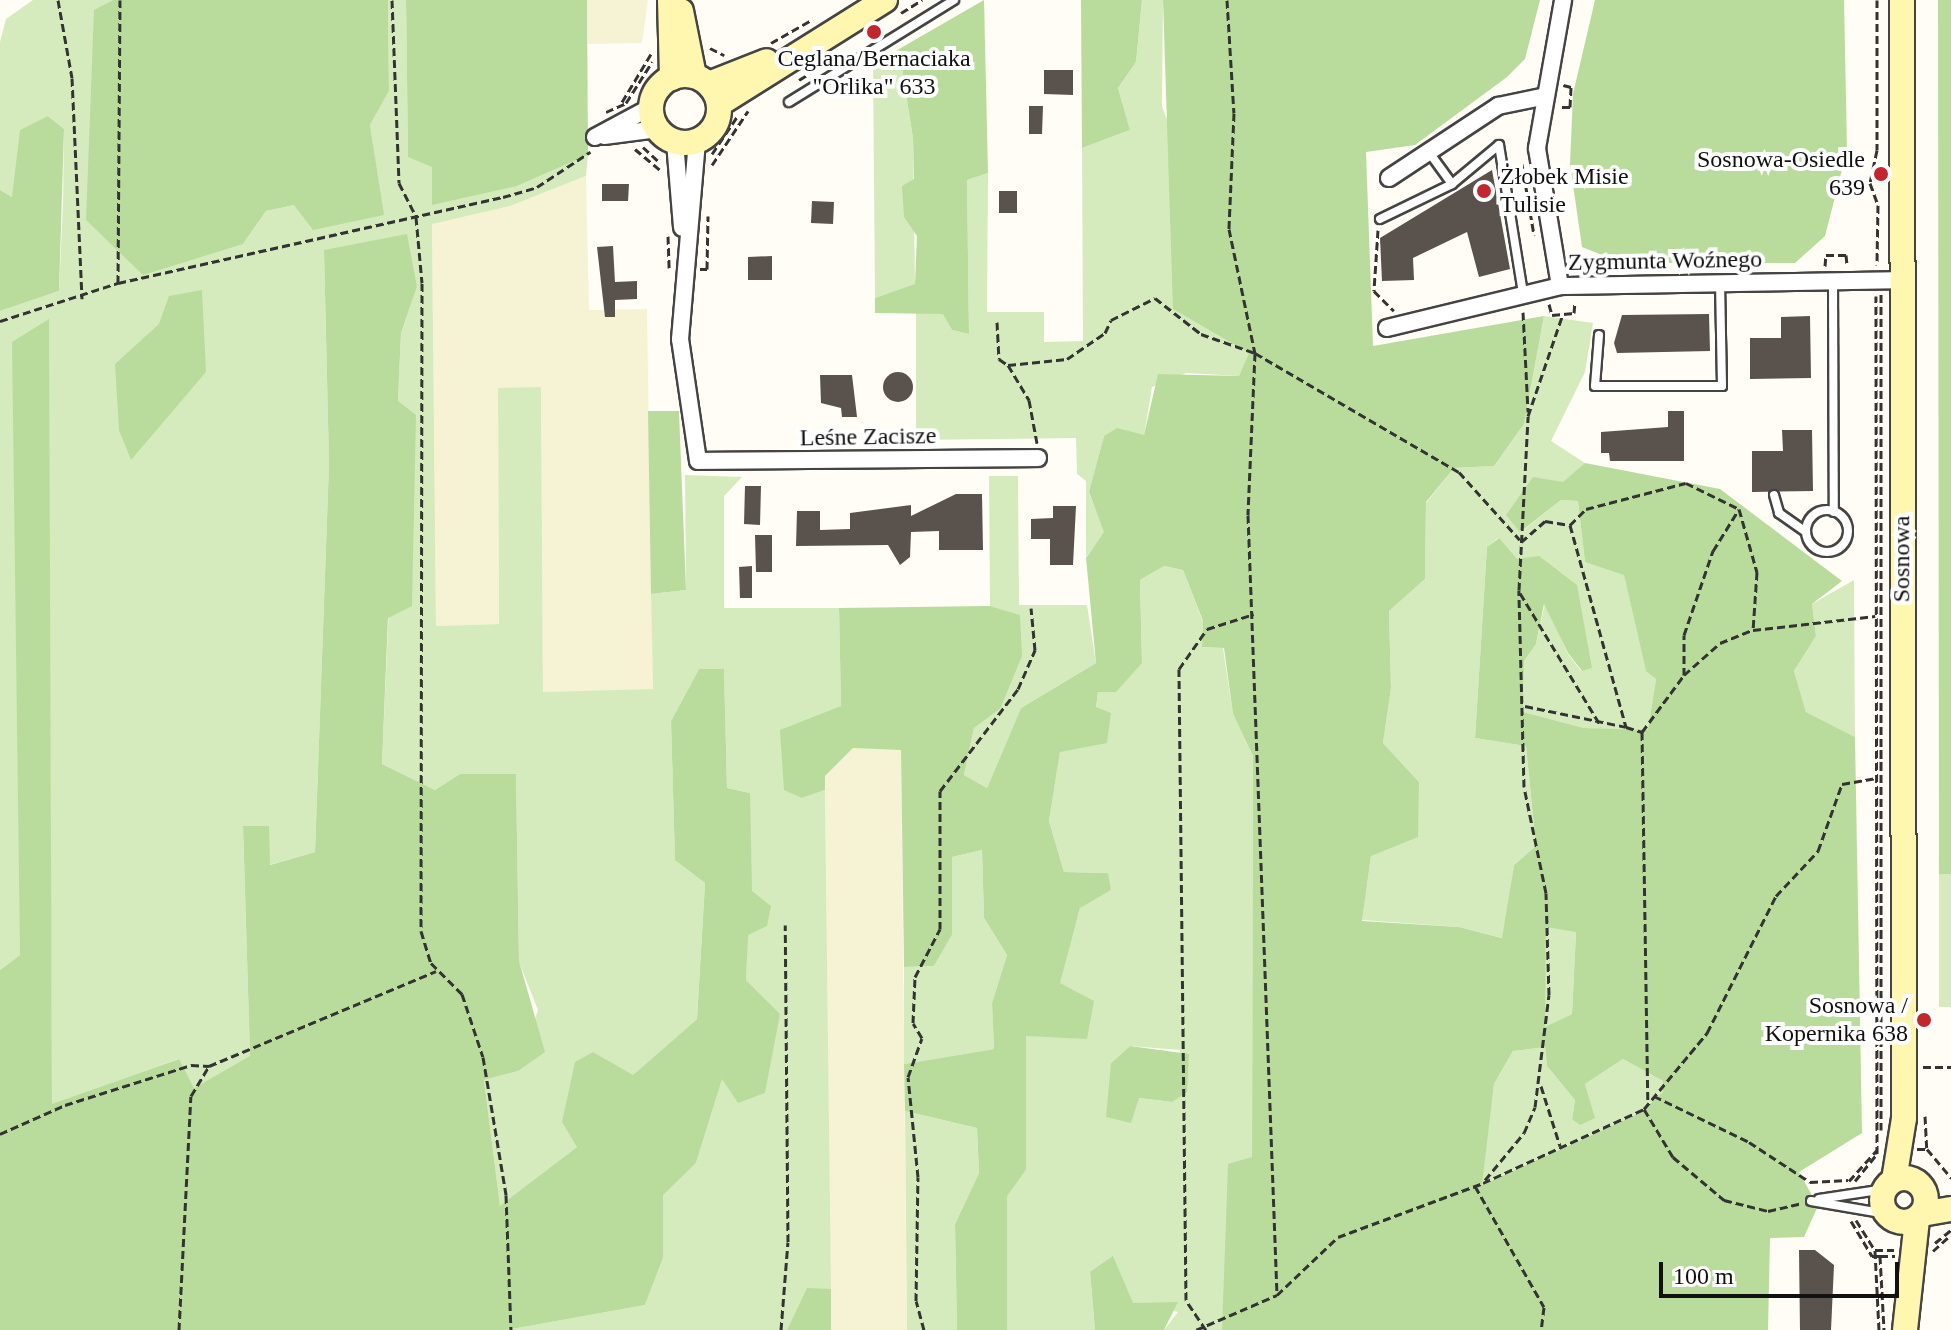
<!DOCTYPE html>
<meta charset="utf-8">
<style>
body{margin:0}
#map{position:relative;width:1951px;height:1330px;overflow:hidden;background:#fffdf5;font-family:"Times New Roman",serif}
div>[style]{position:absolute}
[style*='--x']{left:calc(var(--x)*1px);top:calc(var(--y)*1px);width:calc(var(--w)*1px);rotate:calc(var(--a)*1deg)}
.farmland>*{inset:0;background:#f6f3d4}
.green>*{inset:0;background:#d5ebbd}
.forest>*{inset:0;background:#b9dc9c}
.building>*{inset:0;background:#5a524d}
.round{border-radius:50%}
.path>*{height:3px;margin-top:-1.5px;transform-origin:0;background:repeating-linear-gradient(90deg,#333 0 8px,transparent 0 12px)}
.roads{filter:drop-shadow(2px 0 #444) drop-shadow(-2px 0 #444) drop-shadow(0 2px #444) drop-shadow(0 -2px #444)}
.lane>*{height:8px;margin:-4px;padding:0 4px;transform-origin:4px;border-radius:4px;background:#fff}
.lane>.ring{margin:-4px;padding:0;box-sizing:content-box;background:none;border:8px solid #fff;border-radius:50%}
.street>*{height:16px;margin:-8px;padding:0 8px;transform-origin:8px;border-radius:8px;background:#fff}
.secondary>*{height:24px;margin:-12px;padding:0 12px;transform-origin:12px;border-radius:12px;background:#fff6b0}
.secondary>.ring{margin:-12px;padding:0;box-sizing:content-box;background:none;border:24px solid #fff6b0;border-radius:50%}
.dots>*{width:22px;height:22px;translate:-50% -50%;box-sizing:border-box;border:4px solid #fff;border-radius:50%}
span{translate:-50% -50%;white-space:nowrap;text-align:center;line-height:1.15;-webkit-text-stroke:8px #fff;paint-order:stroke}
.poi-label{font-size:24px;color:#111}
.right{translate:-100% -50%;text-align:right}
.left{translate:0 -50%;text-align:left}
.street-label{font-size:24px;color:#111}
.scale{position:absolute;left:1659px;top:1262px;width:240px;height:36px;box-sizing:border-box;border:4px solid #111;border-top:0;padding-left:10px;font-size:24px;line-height:28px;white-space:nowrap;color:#111;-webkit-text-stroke:6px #fff;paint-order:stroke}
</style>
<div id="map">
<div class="farmland">
<i style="clip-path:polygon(587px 0,648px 0,642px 43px,588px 44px)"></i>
<i style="clip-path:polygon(586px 176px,589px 310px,647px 309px,653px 690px,543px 692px,541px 387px,498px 389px,499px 624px,436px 626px,432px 223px,510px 206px)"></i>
<i style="clip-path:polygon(853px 748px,901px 749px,907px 1330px,831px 1330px,825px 776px)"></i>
</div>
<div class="green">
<i style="clip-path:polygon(33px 0,113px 0,94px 11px,243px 244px,266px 211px,294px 205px,383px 215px,370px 125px,389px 91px,388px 0,406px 0,408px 157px,517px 186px,588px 155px,586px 176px,510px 206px,432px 224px,436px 626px,499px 624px,498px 388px,541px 387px,543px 692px,653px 689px,651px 594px,686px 590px,685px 475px,742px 477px,724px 496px,724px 608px,839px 608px,841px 706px,802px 798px,825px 790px,831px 1289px,807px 1289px,787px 1330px,506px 1330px,645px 1305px,663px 1258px,663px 1194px,696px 1163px,722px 1078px,780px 1015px,746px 980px,750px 793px,727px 788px,724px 670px,699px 669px,671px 721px,675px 859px,705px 883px,697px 1019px,632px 1076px,593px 1052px,577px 1147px,500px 1207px,484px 1080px,518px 1071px,538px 1010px,519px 962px,516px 775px,460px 774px,435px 790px,382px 764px,401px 333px,417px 287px,324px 250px,329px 464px,315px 852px,269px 865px,243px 827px,250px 1057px,194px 1088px,178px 1059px,52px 1105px,48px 320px,20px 955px,0 970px,0 311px,59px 291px,63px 203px,64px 129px,48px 116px,12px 197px,0 190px,0 42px,6px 19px)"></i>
<i style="clip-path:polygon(1142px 0,1163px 0,1162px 106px,1250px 352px,1239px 376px,1186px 373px,1152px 387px,1144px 436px,1117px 429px,1104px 436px,1089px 493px,1105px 532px,1086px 557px,1086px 481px,1077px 474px,1076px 438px,916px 440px,916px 312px,944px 314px,952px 330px,969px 334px,967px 180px,988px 173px,987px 312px,1044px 312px,1044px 342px,1083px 341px,1082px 148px,1130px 130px,1118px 88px,1136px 62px)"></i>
<i style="clip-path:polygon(899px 49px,913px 138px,915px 285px,875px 298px,873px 64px)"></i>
<i style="clip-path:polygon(1544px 316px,1593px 323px,1585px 372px,1551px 441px,1585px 463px,1521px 532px,1561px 500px,1578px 501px,1585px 562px,1624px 574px,1646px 670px,1656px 679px,1648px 731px,1584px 728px,1523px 712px,1524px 661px,1536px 644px,1545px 603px,1568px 654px,1581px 671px,1592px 667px,1498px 538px,1487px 547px,1475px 738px,1526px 746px,1536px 846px,1514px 865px,1503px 938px,1459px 927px,1362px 920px,1371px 856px,1419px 782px,1383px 743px,1391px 688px,1389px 611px,1425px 579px,1426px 503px,1454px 468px,1494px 466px,1524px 424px)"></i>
<i style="clip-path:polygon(989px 476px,1018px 476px,1019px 605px,1087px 605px,1096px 663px,1021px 708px,987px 788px,964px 775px,974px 728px,1000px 709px,1020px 616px,990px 606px)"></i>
<i style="clip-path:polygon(evenodd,1164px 566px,1183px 570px,1203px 622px,1202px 647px,1223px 648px,1233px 714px,1253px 756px,1252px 1157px,1227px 1310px,1222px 1330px,1164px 1330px,1178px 1312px,1133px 1303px,1090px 1272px,1095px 1330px,1007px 1330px,1007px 1195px,1026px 1170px,1026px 1035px,1059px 983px,1080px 908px,1108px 873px,1064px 872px,1049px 821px,1060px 751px,1096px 708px,1098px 692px,1142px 663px,1140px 580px,1164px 566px,1130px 1046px,1180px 1050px,1172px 1102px,1139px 1098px,1111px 1063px,1130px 1046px)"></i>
<i style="clip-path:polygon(1854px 580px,1855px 737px,1806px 712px,1794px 671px,1816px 636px,1812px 604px)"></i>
<i style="clip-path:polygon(982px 850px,984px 918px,1007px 955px,992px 1003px,994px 1049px,904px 1064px,904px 967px,934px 966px,952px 935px,952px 857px)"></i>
<i style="clip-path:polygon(1951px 874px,1951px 1007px,1939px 1007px,1939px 874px)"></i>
<i style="clip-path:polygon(1546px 927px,1576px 931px,1572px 1014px,1544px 1028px)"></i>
<i style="clip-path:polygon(1545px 1047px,1547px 1066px,1575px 1100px,1572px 1119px,1594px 1117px,1585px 1084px,1623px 1059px,1663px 1081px,1663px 1092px,1640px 1113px,1481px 1185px,1494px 1084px,1513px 1051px)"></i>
<i style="clip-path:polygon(905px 1111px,977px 1128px,979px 1173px,955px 1224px,957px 1330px,907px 1330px)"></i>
</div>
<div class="forest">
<i style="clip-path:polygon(113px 0,388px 0,389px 91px,370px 125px,384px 215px,313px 230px,294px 205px,266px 211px,243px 244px,143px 275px,86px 220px,94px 10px)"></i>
<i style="clip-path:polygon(406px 0,587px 0,588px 155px,517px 186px,432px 205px,432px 167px,408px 157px)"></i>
<i style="clip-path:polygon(984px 0,988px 173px,967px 180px,969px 334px,952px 330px,943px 314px,875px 313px,875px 298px,915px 284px,917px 236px,904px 217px,902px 186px,914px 179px,913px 138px,899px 49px)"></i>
<i style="clip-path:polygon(1081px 0,1142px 0,1136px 62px,1118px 88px,1130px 130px,1082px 148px)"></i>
<i style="clip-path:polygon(evenodd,1163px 0,1540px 0,1525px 59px,1507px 77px,1415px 145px,1366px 152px,1373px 346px,1544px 316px,1524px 424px,1494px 466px,1454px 468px,1426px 502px,1425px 579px,1389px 611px,1391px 688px,1383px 743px,1419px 782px,1418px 837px,1371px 856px,1362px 921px,1459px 927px,1502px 938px,1514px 865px,1536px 846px,1526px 746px,1475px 738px,1487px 547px,1499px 538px,1517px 559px,1539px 556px,1577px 585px,1592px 668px,1582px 671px,1568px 653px,1544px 604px,1536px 644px,1524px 661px,1523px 712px,1584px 728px,1648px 730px,1656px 679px,1646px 671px,1624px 575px,1585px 562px,1578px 501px,1561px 500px,1520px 532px,1506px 515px,1533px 477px,1563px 482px,1585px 463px,1720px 489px,1842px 581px,1812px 604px,1816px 636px,1794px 671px,1806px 712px,1855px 737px,1862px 1133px,1799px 1172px,1818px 1206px,1804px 1237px,1770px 1238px,1768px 1330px,1222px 1330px,1228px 1164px,1252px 1157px,1253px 756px,1233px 714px,1224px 648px,1202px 647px,1203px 621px,1183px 570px,1164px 566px,1140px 580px,1142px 663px,1116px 692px,1098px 692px,1096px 707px,1111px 713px,1107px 743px,1060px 752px,1049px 821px,1064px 872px,1108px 873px,1111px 890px,1080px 908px,1060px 983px,1094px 1001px,1087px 1039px,1026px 1036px,1026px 1170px,1007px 1196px,1007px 1330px,957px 1330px,955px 1224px,979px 1173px,977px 1128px,905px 1111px,904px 1064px,994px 1049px,992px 1003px,1007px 955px,984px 918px,982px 850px,952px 857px,952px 935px,934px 966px,904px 967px,901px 750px,853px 748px,825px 776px,825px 790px,802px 798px,784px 790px,780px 730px,841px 706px,839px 608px,990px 606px,1020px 615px,1022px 656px,1000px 709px,974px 728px,964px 775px,987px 788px,1021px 708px,1096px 663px,1086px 558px,1104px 532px,1089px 492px,1104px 436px,1117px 428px,1144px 435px,1158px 374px,1239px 376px,1249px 353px,1173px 309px,1163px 0,1546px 927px,1576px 932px,1572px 1014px,1545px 1027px,1546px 927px,1163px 0,1545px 1047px,1547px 1066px,1575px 1100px,1572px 1119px,1580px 1125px,1595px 1118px,1585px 1084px,1623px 1059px,1663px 1081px,1663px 1092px,1640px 1113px,1482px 1185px,1494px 1084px,1513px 1051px,1545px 1047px)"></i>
<i style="clip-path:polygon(1595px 0,1844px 0,1847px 150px,1825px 236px,1795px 263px,1622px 263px,1582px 247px,1570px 164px,1573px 94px)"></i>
<i style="clip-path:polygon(1938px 0,1951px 0,1951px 874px,1939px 874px)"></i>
<i style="clip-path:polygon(48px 116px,64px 129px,59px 291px,0 311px,0 190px,12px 197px,20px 130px)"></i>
<i style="clip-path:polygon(407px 234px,417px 287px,401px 333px,398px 401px,416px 415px,412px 606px,388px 618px,382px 764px,435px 790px,460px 774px,516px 774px,519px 961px,545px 1052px,518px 1071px,484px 1080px,500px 1206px,577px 1147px,562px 1122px,575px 1062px,593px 1052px,633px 1075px,697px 1019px,705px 883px,675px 860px,671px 721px,699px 669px,724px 669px,727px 788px,750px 793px,752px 891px,771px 906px,767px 926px,748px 935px,746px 980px,780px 1014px,765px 1093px,738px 1103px,722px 1079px,696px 1163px,663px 1195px,663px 1258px,645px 1305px,506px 1330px,0 1330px,0 970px,20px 955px,12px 342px,49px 319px,52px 1104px,179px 1059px,194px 1088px,250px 1056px,243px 826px,269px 826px,270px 865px,315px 852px,329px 464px,324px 250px)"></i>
<i style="clip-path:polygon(202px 290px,206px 372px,131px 460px,119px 430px,115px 364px,159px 324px,169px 296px)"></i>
<i style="clip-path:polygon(648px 411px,679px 411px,686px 590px,651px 594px)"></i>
<i style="clip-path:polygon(1130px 1046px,1189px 1054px,1187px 1092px,1172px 1102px,1139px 1098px,1131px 1123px,1106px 1117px,1111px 1063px)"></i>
<i style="clip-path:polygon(1113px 1256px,1133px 1303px,1178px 1302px,1164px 1330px,1095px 1330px,1090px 1272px)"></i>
<i style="clip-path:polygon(807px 1288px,831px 1289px,831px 1330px,787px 1330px)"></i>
</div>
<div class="building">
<i style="clip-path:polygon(1044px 70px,1073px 70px,1073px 95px,1044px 94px)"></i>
<i style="clip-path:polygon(1029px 106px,1043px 106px,1042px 134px,1029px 134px)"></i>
<i style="clip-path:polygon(1492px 170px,1510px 269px,1479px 277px,1467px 232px,1413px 258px,1414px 280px,1382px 281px,1380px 238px)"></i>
<i style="clip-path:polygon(602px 184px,629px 184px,628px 201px,602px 201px)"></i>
<i style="clip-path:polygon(999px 191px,1017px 191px,1017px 213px,999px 213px)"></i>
<i style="clip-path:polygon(812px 201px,834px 202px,833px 224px,811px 223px)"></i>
<i style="clip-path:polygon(613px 246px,615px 282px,637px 281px,637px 299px,615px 300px,615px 317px,605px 317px,597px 247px)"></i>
<i style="clip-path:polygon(772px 256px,772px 280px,748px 280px,748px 257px)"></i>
<i style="clip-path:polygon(1709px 314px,1710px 351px,1617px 353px,1614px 343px,1622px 315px)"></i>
<i style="clip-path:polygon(1810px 316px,1811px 378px,1750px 379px,1750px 338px,1781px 338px,1781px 317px)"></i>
<i class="round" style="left:883px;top:372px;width:30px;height:30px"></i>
<i style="clip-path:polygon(820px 375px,852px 375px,857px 417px,842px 417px,841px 408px,821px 403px)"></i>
<i style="clip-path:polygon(1668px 411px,1684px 411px,1684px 461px,1610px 461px,1609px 453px,1601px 453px,1601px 432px,1668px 427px)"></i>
<i style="clip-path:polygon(1782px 430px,1812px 430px,1813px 491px,1752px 492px,1752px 451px,1783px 451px)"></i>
<i style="clip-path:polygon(745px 486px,761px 486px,760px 525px,744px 524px)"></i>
<i style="clip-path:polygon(956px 494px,982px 494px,983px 550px,939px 550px,939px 531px,911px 532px,910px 557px,900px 565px,888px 545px,796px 546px,797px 511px,820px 511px,820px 530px,850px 529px,850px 513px,911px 505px,911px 516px)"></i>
<i style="clip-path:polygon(1053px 506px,1076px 506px,1073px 565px,1050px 565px,1050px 539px,1031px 539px,1031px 519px,1053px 518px)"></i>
<i style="clip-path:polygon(755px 535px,772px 535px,772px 572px,756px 572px)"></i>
<i style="clip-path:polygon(752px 566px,752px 598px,740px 598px,739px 567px)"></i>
<i style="clip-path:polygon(1799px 1250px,1815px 1250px,1834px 1265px,1831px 1330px,1800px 1330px)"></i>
</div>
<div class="path">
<i style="--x:58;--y:0;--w:79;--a:79.8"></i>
<i style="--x:72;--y:78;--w:221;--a:87.4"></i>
<i style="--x:392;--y:0;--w:183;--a:87.8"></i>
<i style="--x:399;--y:183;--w:38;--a:63"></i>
<i style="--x:416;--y:217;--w:66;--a:84.8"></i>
<i style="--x:422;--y:283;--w:648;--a:90.09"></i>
<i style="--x:421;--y:931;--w:34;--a:73"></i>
<i style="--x:431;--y:963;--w:44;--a:45"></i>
<i style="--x:462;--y:994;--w:66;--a:71.6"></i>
<i style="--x:483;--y:1057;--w:140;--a:80.5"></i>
<i style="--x:506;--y:1195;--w:135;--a:87.9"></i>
<i style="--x:1227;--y:0;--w:113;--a:86.5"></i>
<i style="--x:1234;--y:113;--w:116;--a:92.5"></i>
<i style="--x:1229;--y:229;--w:127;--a:78.2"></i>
<i style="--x:1255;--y:353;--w:236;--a:30.3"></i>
<i style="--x:1459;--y:472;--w:91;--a:48.1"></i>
<i style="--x:1877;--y:0;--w:150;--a:90"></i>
<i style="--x:1877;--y:150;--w:34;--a:102"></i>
<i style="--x:1870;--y:183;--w:23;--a:70"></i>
<i style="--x:1878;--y:205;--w:60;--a:91"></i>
<i style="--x:901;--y:13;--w:25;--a:-32"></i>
<i style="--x:771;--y:43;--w:48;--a:-29.7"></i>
<i style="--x:710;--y:48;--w:16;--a:27"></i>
<i style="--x:799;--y:80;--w:28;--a:-32"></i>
<i style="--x:622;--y:102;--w:56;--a:-58.9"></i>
<i style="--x:1562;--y:107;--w:8;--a:0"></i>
<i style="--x:1570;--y:107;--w:20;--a:-87"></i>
<i style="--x:1571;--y:87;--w:8;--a:-166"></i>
<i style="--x:606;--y:112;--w:22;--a:-24"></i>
<i style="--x:626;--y:103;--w:49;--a:-57.6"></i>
<i style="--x:643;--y:147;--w:23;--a:43"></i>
<i style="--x:635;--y:149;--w:33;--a:40"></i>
<i style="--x:712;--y:154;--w:45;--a:-56"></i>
<i style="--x:1522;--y:164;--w:72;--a:80.4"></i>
<i style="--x:712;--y:165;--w:65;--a:-56.3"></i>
<i style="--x:1378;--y:230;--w:61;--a:93.8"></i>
<i style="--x:1374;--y:291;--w:28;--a:45"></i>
<i style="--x:668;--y:236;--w:32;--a:88"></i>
<i style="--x:1825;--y:266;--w:11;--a:-85"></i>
<i style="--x:1826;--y:255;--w:20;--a:0"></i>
<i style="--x:1846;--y:255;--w:10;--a:84"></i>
<i style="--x:700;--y:269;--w:7;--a:0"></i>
<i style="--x:707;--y:269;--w:53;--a:-88.9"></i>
<i style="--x:118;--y:283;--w:283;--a:-89.6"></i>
<i style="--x:1549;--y:304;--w:11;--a:75"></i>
<i style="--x:1552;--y:315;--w:22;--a:-5"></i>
<i style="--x:1574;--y:313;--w:11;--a:-85"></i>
<i style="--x:1523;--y:312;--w:100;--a:87.1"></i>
<i style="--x:0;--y:321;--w:124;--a:-17.9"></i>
<i style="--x:118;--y:283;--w:394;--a:-12.6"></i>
<i style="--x:503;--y:197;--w:35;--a:-16"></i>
<i style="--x:537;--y:187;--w:64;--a:-33.4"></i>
<i style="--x:997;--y:322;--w:37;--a:87"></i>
<i style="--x:999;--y:359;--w:11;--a:34"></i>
<i style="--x:1008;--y:365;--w:59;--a:-5.8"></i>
<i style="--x:1067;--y:359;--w:46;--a:-34.4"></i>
<i style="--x:1105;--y:333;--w:14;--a:-65"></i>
<i style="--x:1111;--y:320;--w:49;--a:-26.6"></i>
<i style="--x:1155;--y:298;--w:58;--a:38"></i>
<i style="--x:1201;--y:334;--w:57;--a:19.4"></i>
<i style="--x:1255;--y:353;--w:162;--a:92.5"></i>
<i style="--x:1248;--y:515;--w:781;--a:87.87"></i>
<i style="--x:1008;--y:365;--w:41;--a:59"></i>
<i style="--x:1029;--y:400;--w:44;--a:79.5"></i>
<i style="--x:1570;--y:525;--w:210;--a:74.5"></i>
<i style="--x:1626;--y:727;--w:17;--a:17"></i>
<i style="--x:1642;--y:732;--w:71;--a:-53.6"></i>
<i style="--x:1684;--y:675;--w:40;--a:-90"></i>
<i style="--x:1684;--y:635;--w:89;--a:-71"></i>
<i style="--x:1713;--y:551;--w:49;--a:-58.2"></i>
<i style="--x:1521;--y:542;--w:32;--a:-41"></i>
<i style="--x:1545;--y:521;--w:25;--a:9"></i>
<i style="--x:1570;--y:525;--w:23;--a:-45"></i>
<i style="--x:1586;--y:509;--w:103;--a:-14.6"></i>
<i style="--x:1686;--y:483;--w:59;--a:26.1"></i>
<i style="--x:1739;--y:509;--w:66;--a:74.1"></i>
<i style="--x:1757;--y:572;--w:58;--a:93.9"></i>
<i style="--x:1753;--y:630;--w:123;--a:-6.5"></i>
<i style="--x:1520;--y:593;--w:156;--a:58.7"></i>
<i style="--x:1684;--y:675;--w:48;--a:-41.6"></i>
<i style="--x:1720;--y:643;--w:35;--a:-22"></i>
<i style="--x:1525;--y:706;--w:103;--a:11.7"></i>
<i style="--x:1642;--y:732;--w:372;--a:89.1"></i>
<i style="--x:1923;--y:1067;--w:28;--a:0"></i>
<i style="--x:1541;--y:1086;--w:63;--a:72.4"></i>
<i style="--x:1654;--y:1096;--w:106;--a:25.8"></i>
<i style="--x:1749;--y:1142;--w:73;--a:33.3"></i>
<i style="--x:1810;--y:1182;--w:38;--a:-3"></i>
<i style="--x:1644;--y:1109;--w:56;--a:58.9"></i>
<i style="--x:1673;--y:1157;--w:67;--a:40.1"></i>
<i style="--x:1724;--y:1200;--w:45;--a:14"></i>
<i style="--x:1768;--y:1211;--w:32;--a:-13"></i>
<i style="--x:1925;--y:1116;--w:33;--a:87"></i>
<i style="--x:1881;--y:1130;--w:836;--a:-90"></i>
<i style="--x:0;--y:1134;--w:71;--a:-24"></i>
<i style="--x:65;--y:1105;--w:132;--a:-17.6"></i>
<i style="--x:191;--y:1065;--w:18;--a:3"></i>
<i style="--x:209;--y:1066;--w:246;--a:-22.7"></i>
<i style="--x:1917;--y:1149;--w:10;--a:0"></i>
<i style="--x:1927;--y:1149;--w:38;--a:50"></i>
<i style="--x:1485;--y:1180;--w:61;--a:-50.3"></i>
<i style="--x:1524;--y:1133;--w:28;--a:-67"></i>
<i style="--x:1535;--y:1107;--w:113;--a:-82.9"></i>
<i style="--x:1549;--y:995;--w:102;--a:-91.7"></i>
<i style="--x:1546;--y:893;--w:108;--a:-101.7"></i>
<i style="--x:1524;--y:787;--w:197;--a:-91.5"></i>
<i style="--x:1519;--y:590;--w:174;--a:-87"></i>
<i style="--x:1528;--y:416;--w:108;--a:-71.1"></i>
<i style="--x:1849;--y:1181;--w:42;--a:-47.9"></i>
<i style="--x:1855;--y:1181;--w:35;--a:-51"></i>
<i style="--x:1877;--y:1154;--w:858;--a:-90.07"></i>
<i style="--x:1475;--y:1186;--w:139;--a:60.3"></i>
<i style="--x:1544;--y:1307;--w:23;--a:97"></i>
<i style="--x:1856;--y:1220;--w:36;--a:58"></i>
<i style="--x:1851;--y:1221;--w:41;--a:59"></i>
<i style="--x:1872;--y:1256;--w:8;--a:0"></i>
<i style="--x:1880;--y:1256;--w:74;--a:86.9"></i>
<i style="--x:1935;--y:1243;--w:21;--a:-39"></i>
<i style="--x:1933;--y:1251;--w:24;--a:-42"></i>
<i style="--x:1880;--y:1256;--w:15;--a:0"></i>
<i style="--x:179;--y:1330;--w:234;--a:-87.1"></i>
<i style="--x:191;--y:1096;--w:35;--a:-59"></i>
<i style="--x:781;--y:1330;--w:88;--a:-85.5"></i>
<i style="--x:788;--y:1242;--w:317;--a:-90.5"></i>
<i style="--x:924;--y:1330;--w:30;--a:-105"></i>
<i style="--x:916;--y:1301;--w:124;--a:-89.1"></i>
<i style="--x:918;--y:1177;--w:100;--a:-95.7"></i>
<i style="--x:908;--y:1077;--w:41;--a:-70.3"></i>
<i style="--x:922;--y:1038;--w:17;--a:-121"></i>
<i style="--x:913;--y:1023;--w:46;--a:-87.5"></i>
<i style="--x:915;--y:977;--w:54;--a:-62.5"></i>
<i style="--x:940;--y:929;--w:138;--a:-90"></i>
<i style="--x:940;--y:791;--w:128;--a:-52.6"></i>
<i style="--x:1018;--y:689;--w:43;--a:-66.4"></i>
<i style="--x:1035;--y:650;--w:42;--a:-95.4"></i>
<i style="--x:1196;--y:1330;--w:88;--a:-23.4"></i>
<i style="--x:1277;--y:1295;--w:84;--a:-43.6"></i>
<i style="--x:1338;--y:1237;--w:155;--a:-20.4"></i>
<i style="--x:1483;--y:1183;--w:177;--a:-24.7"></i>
<i style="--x:1644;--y:1109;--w:99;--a:-50.3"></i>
<i style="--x:1707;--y:1033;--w:153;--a:-63.3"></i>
<i style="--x:1776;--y:896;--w:62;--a:-47"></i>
<i style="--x:1818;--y:851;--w:71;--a:-70.3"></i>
<i style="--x:1842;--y:784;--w:35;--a:-10"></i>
<i style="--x:1206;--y:1330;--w:36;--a:-124"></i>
<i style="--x:1186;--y:1300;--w:631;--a:-90.64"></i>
<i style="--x:1179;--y:669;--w:49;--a:-55"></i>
<i style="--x:1207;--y:629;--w:49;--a:-17.7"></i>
<i style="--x:1879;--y:1330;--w:80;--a:-92.9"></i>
<i style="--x:1875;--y:1250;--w:19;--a:0"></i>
</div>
<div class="roads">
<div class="lane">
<i style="--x:789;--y:102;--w:194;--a:-31.7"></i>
<i style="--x:1431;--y:155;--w:36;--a:54"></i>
<i style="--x:1380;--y:219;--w:80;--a:-25.9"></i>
<i style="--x:1452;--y:184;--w:61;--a:-39.7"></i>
<i style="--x:1499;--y:145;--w:151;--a:80.8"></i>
<i style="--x:1833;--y:282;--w:230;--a:89.8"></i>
<i style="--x:1599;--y:335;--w:51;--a:94.5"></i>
<i style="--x:1595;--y:386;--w:127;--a:0"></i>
<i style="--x:1722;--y:386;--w:102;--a:-91.1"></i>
<i style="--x:1774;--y:495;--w:19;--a:74"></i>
<i style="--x:1779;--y:513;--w:33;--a:35"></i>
<i class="ring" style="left:1806px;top:510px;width:34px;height:34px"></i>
<i style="--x:1819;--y:1199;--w:67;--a:-8.6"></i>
<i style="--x:1811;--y:1201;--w:77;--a:9.7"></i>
</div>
<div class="street">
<i style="--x:604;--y:136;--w:54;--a:-7.4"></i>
<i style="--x:595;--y:137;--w:64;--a:-28.2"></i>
<i style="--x:697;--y:141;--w:199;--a:94.9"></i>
<i style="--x:680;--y:339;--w:123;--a:81.6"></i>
<i style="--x:698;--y:461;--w:340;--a:-0.5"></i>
<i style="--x:675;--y:142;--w:86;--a:85.3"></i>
<i style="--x:1389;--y:178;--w:131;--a:-33.4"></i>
<i style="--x:1498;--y:106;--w:45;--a:-11.6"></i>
<i style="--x:1560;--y:286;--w:140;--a:-99.5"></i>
<i style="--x:1537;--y:148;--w:150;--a:-80"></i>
<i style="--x:1387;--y:328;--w:178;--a:-13.6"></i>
<i style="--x:1560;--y:286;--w:341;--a:-1"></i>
</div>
<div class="secondary">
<i style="--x:670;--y:0;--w:78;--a:88.5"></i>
<i style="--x:681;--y:11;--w:66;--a:78.7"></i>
<i class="ring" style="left:651px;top:75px;width:44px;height:44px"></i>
<i style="--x:709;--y:84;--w:62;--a:-21.6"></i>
<i style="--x:719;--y:104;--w:196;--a:-32.1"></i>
<i class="ring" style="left:1882px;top:1178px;width:20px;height:20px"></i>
<i style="--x:1894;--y:1180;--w:63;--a:-80.8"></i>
<i style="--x:1904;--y:1118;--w:1118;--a:-90.1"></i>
<i style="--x:1922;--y:1214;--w:29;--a:-10"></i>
<i style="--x:1905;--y:1330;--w:112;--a:-83.8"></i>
</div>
</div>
<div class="dots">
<i style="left:874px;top:32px;background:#c4262e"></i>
<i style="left:1881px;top:174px;background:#c4262e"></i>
<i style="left:1484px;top:191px;background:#c4262e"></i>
<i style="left:1924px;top:1020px;background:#c4262e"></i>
</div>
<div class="poi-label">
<span style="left:874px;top:73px">Ceglana/Bernaciaka<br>"Orlika" 633</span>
<span class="right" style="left:1865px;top:174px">Sosnowa-Osiedle<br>639</span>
<span class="left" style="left:1500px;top:191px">Żłobek Misie<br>Tulisie</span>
<span class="right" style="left:1908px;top:1020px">Sosnowa /<br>Kopernika 638</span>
</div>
<div class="street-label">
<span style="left:1665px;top:261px;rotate:-1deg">Zygmunta Woźnego</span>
<span style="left:868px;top:437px;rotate:-1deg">Leśne Zacisze</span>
<span style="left:1902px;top:559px;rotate:-90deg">Sosnowa</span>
</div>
<div class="scale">100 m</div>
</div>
